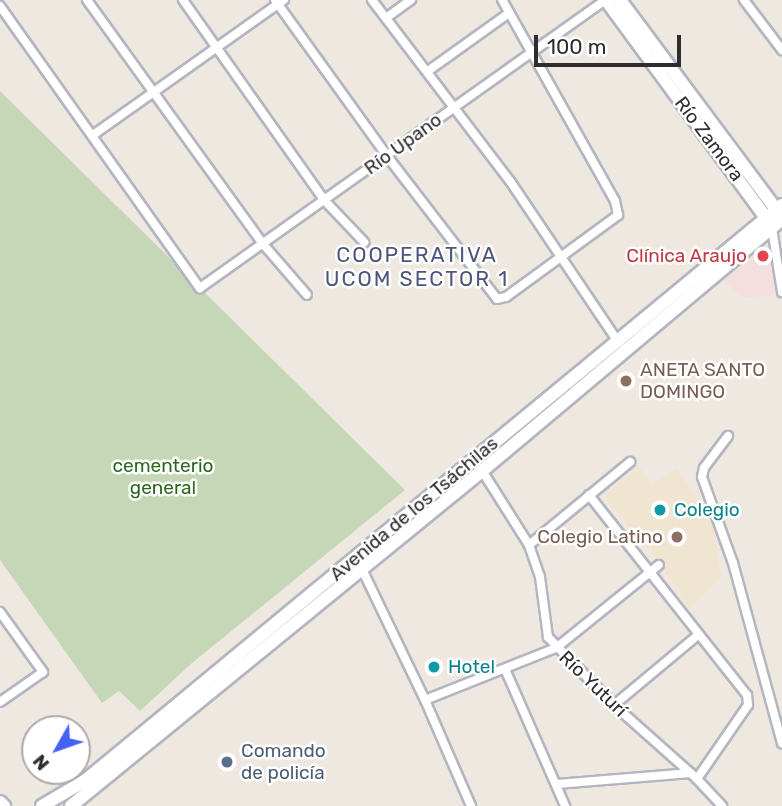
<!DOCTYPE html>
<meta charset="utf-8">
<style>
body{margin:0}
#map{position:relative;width:782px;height:806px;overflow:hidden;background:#eee8e0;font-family:Rubik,sans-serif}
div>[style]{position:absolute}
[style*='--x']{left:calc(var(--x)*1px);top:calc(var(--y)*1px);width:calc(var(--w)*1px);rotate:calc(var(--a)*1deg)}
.education>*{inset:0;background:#efe5d0}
.medical>*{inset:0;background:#f4dede}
.cemetery>*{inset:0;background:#c6d7b7}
.roads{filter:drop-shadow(2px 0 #b3b6c0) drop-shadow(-2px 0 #b3b6c0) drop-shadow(0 2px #b3b6c0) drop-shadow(0 -2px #b3b6c0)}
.street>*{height:8px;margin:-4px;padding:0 4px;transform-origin:4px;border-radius:4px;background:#fff}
.secondary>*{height:12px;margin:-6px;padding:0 6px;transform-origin:6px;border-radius:6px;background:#fff}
.dots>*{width:19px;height:19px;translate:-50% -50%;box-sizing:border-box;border:4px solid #fff;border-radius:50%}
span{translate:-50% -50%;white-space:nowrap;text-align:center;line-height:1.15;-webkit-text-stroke:5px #fff;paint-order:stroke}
.street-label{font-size:19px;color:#2d2d2d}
.health-label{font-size:19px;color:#be3a42}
.right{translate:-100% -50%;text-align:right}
.education-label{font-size:19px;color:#785e54}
.left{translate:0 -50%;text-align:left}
.park-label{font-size:19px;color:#2b6a1d}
.culture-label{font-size:19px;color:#0d838f}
.service-label{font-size:19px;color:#4e5e75}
.neighbourhood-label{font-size:21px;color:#4e557d;letter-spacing:2px}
.north{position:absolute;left:21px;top:715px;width:70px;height:70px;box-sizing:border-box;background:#fff;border:2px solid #ababab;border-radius:50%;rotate:230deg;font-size:19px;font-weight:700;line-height:28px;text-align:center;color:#2d2d2d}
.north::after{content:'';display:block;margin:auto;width:24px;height:32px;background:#4561f6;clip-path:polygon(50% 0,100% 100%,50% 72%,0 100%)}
.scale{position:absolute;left:534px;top:35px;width:147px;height:32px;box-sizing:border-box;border:4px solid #2d2d2d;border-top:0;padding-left:9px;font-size:21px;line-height:24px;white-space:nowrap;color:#2d2d2d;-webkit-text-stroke:5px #fff;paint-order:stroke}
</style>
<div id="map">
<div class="education">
<i style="clip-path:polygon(639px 467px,652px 484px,677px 469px,713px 521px,721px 578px,690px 609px,652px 553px,603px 496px)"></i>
</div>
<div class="medical">
<i style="clip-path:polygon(771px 242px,779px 288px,770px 296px,741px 297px,724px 280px)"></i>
</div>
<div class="cemetery">
<i style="clip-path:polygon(0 91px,405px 490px,192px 663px,140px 711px,119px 691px,102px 703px,0 560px)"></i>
</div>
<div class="roads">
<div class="street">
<i style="--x:87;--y:0;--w:301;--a:54.2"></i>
<i style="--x:263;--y:244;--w:67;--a:49.2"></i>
<i style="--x:183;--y:0;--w:246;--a:54.8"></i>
<i style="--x:325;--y:201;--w:57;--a:46.4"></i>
<i style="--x:275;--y:0;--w:192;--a:54.3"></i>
<i style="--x:387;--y:156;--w:180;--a:52.4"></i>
<i style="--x:497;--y:299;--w:9;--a:-13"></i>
<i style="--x:506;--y:297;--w:139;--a:-36.2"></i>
<i style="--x:618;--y:215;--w:14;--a:-102"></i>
<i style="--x:615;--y:201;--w:231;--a:-119.3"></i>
<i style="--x:372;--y:0;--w:228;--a:52.7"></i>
<i style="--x:510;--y:181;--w:195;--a:56.1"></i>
<i style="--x:744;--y:0;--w:63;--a:52.8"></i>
<i style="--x:0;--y:6;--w:346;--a:54.7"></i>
<i style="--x:200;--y:288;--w:498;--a:-35.4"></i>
<i style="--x:386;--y:18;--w:31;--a:-36"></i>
<i style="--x:428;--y:71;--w:100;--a:-35.6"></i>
<i style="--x:93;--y:135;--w:234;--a:-35.3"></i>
<i style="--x:772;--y:228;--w:65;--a:81.1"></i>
<i style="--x:728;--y:436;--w:40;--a:127"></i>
<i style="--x:704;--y:468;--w:9;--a:103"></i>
<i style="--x:702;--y:477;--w:91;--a:70.2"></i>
<i style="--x:733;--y:563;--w:187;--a:74.8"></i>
<i style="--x:481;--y:469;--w:90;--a:57.7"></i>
<i style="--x:529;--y:545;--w:34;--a:71"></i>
<i style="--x:540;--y:577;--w:61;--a:82.4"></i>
<i style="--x:548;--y:637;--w:95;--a:45.9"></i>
<i style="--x:614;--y:705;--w:111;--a:41.7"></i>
<i style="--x:697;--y:779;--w:37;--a:47"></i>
<i style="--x:589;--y:495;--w:255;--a:51.7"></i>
<i style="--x:747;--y:695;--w:10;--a:84"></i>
<i style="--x:748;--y:705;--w:90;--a:124.6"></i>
<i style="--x:529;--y:545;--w:131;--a:-39.4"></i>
<i style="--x:361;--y:567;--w:148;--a:64.3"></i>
<i style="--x:425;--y:700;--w:116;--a:66.5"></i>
<i style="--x:0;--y:612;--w:74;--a:54.4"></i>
<i style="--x:43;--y:672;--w:52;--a:145.1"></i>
<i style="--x:505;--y:669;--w:150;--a:66.3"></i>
<i style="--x:425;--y:700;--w:141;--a:-21.7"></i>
<i style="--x:556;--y:648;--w:132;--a:-38.9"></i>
<i style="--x:614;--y:705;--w:109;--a:-39.8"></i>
<i style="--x:557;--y:784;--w:134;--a:-4.7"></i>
</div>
<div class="secondary">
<i style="--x:606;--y:0;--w:275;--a:53.7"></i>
<i style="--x:620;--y:0;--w:269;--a:53.3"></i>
<i style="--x:0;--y:802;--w:6;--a:45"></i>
<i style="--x:42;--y:806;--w:51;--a:-30.6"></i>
<i style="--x:86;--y:780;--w:903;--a:-39.56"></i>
<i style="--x:71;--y:806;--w:530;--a:-39.18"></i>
<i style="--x:482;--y:471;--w:392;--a:-40"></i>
</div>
</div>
<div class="dots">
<i style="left:763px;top:256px;background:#e0444e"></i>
<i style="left:626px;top:381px;background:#8d6e63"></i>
<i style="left:660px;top:510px;background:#0f9aa8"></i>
<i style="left:677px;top:537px;background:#8d6e63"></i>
<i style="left:434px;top:667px;background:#0f9aa8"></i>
<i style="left:227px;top:762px;background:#5c6f8a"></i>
</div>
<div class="street-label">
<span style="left:709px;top:139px;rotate:53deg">Río Zamora</span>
<span style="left:403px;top:144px;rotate:-36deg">Río Upano</span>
<span style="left:414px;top:509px;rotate:-40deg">Avenida de los Tsáchilas</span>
<span style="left:593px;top:684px;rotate:44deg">Río Yuturí</span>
</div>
<div class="health-label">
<span class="right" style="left:747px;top:256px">Clínica Araujo</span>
</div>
<div class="education-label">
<span class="left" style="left:640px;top:381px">ANETA SANTO<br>DOMINGO</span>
<span class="right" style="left:663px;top:537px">Colegio Latino</span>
</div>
<div class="park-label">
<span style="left:163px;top:477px">cementerio<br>general</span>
</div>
<div class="culture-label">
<span class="left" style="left:674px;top:510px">Colegio</span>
<span class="left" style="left:448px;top:667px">Hotel</span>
</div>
<div class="service-label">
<span class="left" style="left:241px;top:762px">Comando<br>de policía</span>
</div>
<div class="neighbourhood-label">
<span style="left:417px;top:267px">COOPERATIVA<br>UCOM SECTOR 1</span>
</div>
<div class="north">N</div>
<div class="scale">100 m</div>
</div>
